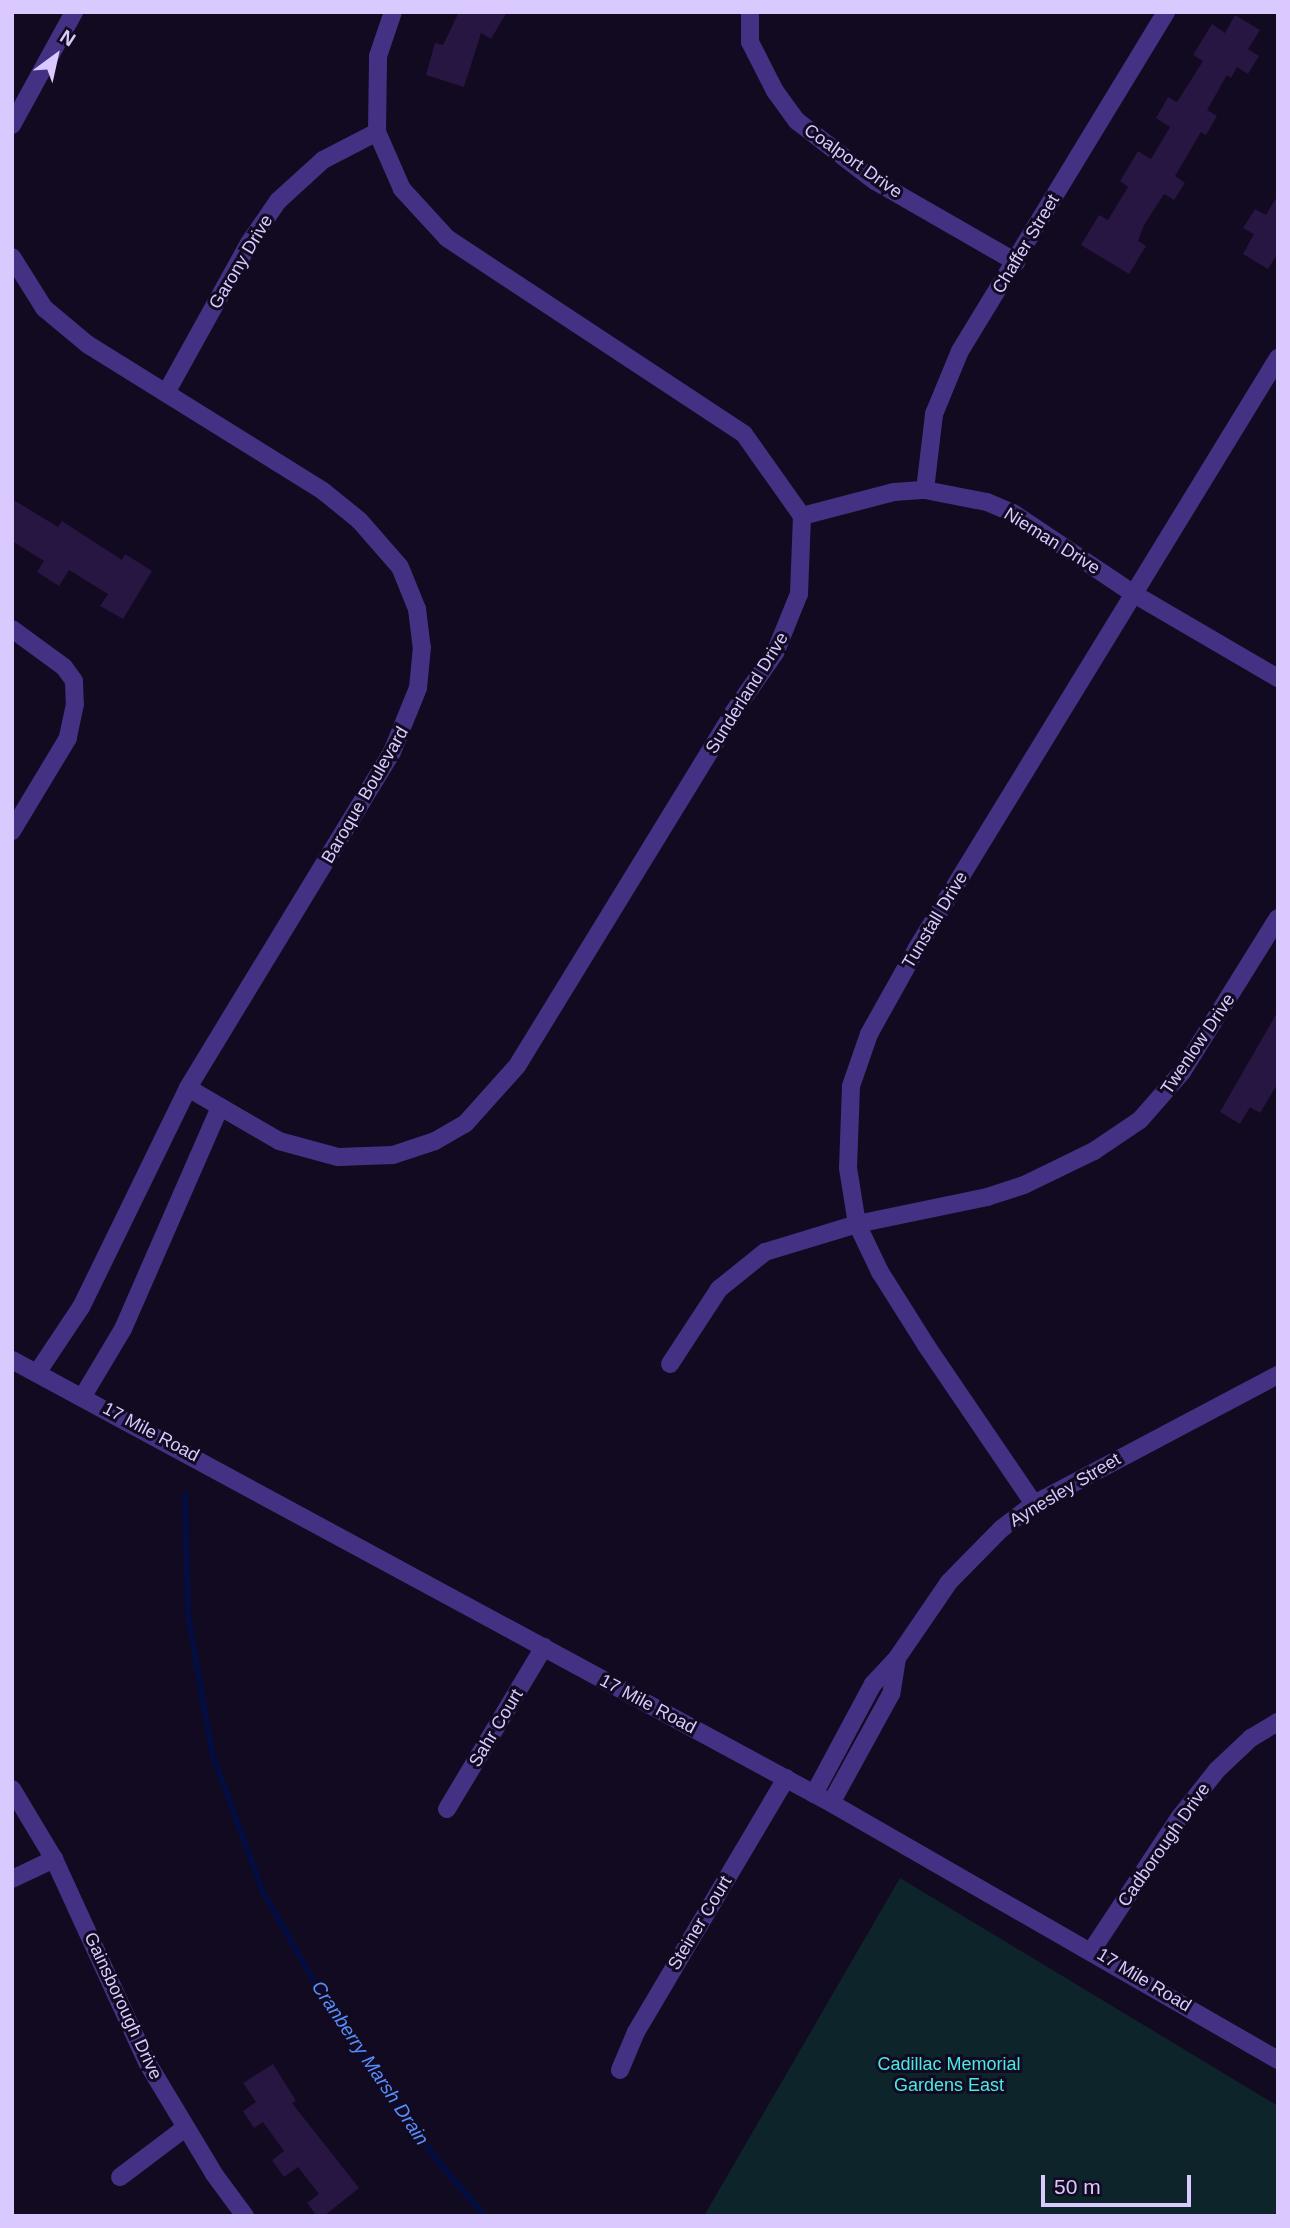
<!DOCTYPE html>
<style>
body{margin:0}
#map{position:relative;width:1290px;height:2228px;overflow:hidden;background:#120a20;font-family:Arial,sans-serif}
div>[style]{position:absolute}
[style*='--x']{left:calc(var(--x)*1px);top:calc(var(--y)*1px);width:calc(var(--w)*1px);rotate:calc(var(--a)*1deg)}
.green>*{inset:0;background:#0d252a}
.stream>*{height:6px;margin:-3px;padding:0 3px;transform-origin:3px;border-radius:3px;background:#040d3f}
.building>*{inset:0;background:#271542}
.minor>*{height:18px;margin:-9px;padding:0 9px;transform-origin:9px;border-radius:9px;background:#453183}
span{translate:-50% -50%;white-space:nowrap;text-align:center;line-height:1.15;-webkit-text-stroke:6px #120a20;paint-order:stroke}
.street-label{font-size:18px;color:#dac9ff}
.park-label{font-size:18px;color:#4aeae3}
.water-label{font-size:19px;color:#578eff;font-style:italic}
.frame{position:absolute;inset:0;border:14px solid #dac9ff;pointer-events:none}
.north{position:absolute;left:21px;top:21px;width:70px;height:70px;-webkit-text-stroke:5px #120a20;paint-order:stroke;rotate:33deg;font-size:19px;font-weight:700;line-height:28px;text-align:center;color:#dac9ff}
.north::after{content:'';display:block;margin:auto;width:24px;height:32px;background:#dac9ff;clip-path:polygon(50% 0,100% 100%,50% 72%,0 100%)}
.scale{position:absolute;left:1041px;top:2175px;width:150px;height:32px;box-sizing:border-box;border:4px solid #dac9ff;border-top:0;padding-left:9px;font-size:21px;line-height:24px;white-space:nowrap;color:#dac9ff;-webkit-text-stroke:5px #120a20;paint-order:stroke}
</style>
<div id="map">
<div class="green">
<i style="clip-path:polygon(900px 1878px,1278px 2106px,1278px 2216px,704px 2216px)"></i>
</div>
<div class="stream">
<i style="--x:185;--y:1494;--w:121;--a:88.6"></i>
<i style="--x:188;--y:1615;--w:140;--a:80.1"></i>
<i style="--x:212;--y:1753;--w:146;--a:69.9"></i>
<i style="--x:262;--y:1890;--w:147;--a:60.3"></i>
<i style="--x:335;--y:2018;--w:180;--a:54.3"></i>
<i style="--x:440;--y:2164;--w:69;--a:49.1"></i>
</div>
<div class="building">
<i style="clip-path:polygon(459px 12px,507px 12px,491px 39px,481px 33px,464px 87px,426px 75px,435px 43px,443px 45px)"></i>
<i style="clip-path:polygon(1235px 15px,1260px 30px,1248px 49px,1259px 56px,1248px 74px,1237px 67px,1231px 78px,1227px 75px,1207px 110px,1217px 116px,1206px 135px,1201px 132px,1175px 176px,1185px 183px,1174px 200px,1164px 194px,1144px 225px,1138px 241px,1146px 246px,1129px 274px,1081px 245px,1099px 215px,1108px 220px,1128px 187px,1120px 181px,1138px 151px,1151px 159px,1170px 127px,1156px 118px,1168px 97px,1177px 102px,1203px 61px,1193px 55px,1212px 24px,1225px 33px)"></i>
<i style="clip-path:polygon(1278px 195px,1278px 253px,1268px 269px,1243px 254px,1254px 234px,1243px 228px,1255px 209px,1266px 215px)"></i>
<i style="clip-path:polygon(12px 499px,58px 527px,62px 521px,122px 560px,125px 554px,152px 571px,123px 619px,100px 606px,108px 594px,69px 570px,59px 586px,37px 572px,44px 561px,12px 541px)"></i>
<i style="clip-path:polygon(1278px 1011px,1278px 1083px,1260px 1113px,1250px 1107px,1240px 1124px,1220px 1112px)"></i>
<i style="clip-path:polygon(273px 2064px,296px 2101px,292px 2103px,359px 2188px,324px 2216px,317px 2216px,307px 2203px,319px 2194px,298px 2167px,284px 2177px,272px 2160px,284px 2151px,263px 2122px,254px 2128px,243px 2111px,256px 2102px,243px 2083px)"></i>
</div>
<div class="minor">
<i style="--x:750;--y:12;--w:30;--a:90"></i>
<i style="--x:750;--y:42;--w:55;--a:63"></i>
<i style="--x:775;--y:91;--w:37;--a:54"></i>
<i style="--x:797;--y:121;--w:98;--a:37.6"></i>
<i style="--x:875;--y:181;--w:163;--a:29.9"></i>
<i style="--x:12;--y:125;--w:129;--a:-61.2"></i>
<i style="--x:12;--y:257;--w:60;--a:57.9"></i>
<i style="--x:44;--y:308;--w:56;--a:39.9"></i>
<i style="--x:87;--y:344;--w:278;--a:31.9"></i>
<i style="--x:323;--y:491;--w:46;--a:38.9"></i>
<i style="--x:359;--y:520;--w:62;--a:48.9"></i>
<i style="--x:400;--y:567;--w:45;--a:68"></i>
<i style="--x:417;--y:609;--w:38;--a:83"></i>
<i style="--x:422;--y:647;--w:41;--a:95.6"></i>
<i style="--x:418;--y:688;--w:69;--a:112.1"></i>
<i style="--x:392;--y:752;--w:393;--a:121.3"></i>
<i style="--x:188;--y:1088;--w:244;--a:116"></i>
<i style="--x:81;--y:1307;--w:79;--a:123.7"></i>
<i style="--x:166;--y:393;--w:171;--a:-61"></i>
<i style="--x:249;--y:243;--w:51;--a:-55.4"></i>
<i style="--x:278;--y:201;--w:61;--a:-42.3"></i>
<i style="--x:323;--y:160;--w:61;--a:-27.4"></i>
<i style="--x:925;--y:490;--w:77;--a:-83.2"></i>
<i style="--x:934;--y:414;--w:68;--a:-67.6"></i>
<i style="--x:960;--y:351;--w:397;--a:-58.7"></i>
<i style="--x:802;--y:516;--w:95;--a:-14.6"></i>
<i style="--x:894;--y:492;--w:31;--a:-4"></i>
<i style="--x:925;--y:490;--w:63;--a:11"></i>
<i style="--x:987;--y:502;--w:28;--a:23"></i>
<i style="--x:1013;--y:513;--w:146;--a:33.8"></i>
<i style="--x:1134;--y:594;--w:167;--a:30.3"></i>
<i style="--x:12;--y:629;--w:64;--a:36.2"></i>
<i style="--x:64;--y:667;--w:17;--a:54"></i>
<i style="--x:74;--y:681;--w:23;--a:88"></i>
<i style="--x:75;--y:704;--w:35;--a:102"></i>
<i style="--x:68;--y:738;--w:109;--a:121.1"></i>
<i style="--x:188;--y:1088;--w:105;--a:30.2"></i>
<i style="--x:279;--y:1141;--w:61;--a:15.2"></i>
<i style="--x:338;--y:1157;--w:55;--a:-2.1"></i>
<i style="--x:393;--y:1155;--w:44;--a:-18.4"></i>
<i style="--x:435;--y:1141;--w:34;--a:-30"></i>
<i style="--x:465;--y:1124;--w:78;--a:-48.1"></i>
<i style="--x:517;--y:1066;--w:414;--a:-58.5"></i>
<i style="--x:733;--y:713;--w:73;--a:-55"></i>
<i style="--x:775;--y:653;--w:64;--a:-67.9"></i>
<i style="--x:799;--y:594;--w:78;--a:-87.8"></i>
<i style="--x:802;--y:516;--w:100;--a:-125.3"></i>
<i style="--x:744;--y:434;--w:356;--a:-146.6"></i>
<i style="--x:447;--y:238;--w:67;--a:-132.6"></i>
<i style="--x:402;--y:189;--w:62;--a:-113.7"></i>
<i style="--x:377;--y:132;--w:76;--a:-89.2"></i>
<i style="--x:378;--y:56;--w:46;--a:-71.2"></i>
<i style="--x:12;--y:1360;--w:931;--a:28.41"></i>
<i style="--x:831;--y:1803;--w:516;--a:29.9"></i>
<i style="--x:670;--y:1364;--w:90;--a:-56.8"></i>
<i style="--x:719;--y:1289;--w:59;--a:-38.8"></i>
<i style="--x:765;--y:1252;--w:96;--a:-16.9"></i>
<i style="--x:857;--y:1224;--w:133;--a:-11.7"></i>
<i style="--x:987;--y:1197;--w:39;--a:-18"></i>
<i style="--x:1024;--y:1185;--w:78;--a:-25.9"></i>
<i style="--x:1094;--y:1151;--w:55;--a:-34"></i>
<i style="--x:1140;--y:1120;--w:64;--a:-48.8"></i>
<i style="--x:1182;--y:1072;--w:181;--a:-58.1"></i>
<i style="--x:83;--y:1396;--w:78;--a:-59.2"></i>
<i style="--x:123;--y:1329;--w:242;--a:-66.4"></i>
<i style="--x:1034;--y:1504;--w:192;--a:-124.2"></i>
<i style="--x:926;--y:1345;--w:86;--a:-122.2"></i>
<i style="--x:880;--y:1272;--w:53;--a:-115.6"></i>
<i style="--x:857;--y:1224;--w:57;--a:-99.1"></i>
<i style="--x:848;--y:1168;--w:82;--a:-87.9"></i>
<i style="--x:851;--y:1086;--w:55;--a:-70.9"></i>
<i style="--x:869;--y:1034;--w:98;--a:-60.8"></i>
<i style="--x:917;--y:948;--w:692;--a:-58.54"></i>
<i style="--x:897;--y:1658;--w:92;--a:-55.6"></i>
<i style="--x:949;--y:1582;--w:74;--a:-45.5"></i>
<i style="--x:1001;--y:1529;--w:41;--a:-37.1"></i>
<i style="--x:1034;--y:1504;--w:276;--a:-27.9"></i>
<i style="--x:12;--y:1789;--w:82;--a:59"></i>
<i style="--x:54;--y:1859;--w:226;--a:65.4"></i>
<i style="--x:148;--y:2064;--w:128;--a:59"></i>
<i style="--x:214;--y:2174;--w:52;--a:53.6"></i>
<i style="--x:814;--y:1794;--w:125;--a:-61.8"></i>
<i style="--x:873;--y:1684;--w:35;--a:-47"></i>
<i style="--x:897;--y:1658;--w:36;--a:99"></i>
<i style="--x:891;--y:1694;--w:124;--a:118.8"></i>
<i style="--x:447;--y:1809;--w:189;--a:-59.1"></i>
<i style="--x:12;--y:1879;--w:47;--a:-25.5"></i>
<i style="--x:1092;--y:1950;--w:158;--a:-56.6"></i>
<i style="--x:1179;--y:1818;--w:61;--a:-51.6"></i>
<i style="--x:1217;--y:1770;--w:47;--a:-43.3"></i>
<i style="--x:1251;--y:1738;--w:31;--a:-31"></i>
<i style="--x:620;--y:2070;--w:41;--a:-67.2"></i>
<i style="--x:636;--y:2032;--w:295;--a:-59.4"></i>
<i style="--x:120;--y:2177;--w:81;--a:-37"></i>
</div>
<div class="street-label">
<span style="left:853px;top:161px;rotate:35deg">Coalport Drive</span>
<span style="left:1026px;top:244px;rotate:-59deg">Chaffer Street</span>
<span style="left:241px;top:262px;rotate:-59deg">Garony Drive</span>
<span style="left:1052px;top:541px;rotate:32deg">Nieman Drive</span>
<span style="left:747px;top:693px;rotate:-58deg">Sunderland Drive</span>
<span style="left:365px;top:795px;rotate:-60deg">Baroque Boulevard</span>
<span style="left:935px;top:920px;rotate:-59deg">Tunstall Drive</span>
<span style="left:1198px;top:1044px;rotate:-56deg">Twenlow Drive</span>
<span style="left:151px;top:1432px;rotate:28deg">17 Mile Road</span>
<span style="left:1065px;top:1490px;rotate:-31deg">Aynesley Street</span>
<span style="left:648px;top:1704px;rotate:28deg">17 Mile Road</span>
<span style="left:496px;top:1728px;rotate:-59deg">Sahr Court</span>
<span style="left:1164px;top:1845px;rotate:-55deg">Cadborough Drive</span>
<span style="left:700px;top:1923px;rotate:-59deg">Steiner Court</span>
<span style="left:1144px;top:1980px;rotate:31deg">17 Mile Road</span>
<span style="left:123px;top:2006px;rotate:65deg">Gainsborough Drive</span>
</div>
<div class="park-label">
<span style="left:949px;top:2075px">Cadillac Memorial<br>Gardens East</span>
</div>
<div class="water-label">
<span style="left:370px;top:2063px;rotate:56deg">Cranberry Marsh Drain</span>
</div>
<div class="frame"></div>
<div class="north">N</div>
<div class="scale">50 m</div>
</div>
